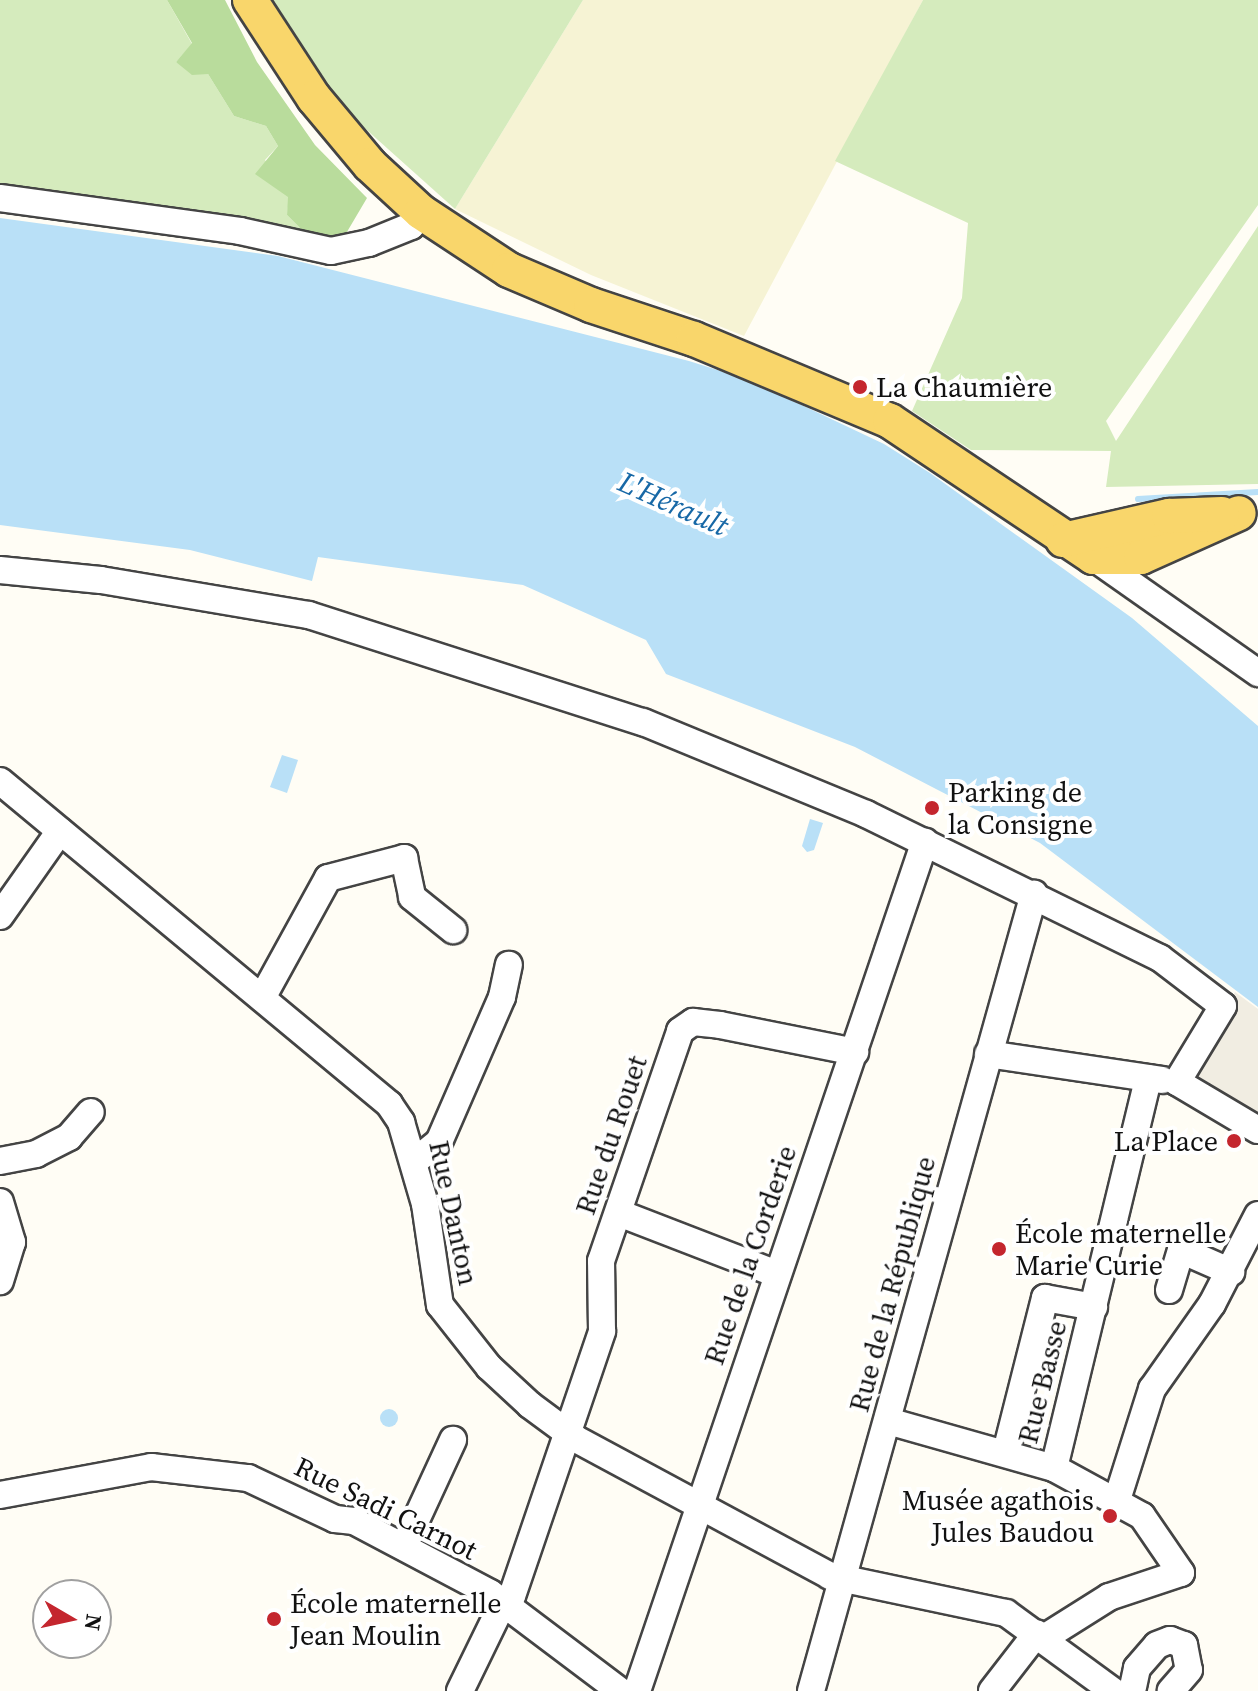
<!DOCTYPE html>
<meta charset="utf-8">
<style>
body{margin:0}
#map{position:relative;width:1258px;height:1691px;overflow:hidden;background:#fffdf5;font-family:"Source Serif 4",serif}
div>[style]{position:absolute}
[style*='--x']{left:calc(var(--x)*1px);top:calc(var(--y)*1px);width:calc(var(--w)*1px);rotate:calc(var(--a)*1deg)}
.farmland>*{inset:0;background:#f6f3d4}
.green>*{inset:0;background:#d5ebbd}
.forest>*{inset:0;background:#b9dc9c}
.plaza>*{inset:0;background:#f1ede2}
.water>*{inset:0;background:#b9e0f7}
.round{border-radius:50%}
.stream>*{height:6px;margin:-3px;padding:0 3px;transform-origin:3px;border-radius:3px;background:#b9e0f7}
.roads{filter:drop-shadow(2px 0 #444) drop-shadow(-2px 0 #444) drop-shadow(0 2px #444) drop-shadow(0 -2px #444)}
.minor>*{height:26px;margin:-13px;padding:0 13px;transform-origin:13px;border-radius:13px;background:#fff}
.major>*{height:34px;margin:-17px;padding:0 17px;transform-origin:17px;border-radius:17px;background:#f9d66b}
.dots>*{width:22px;height:22px;translate:-50% -50%;box-sizing:border-box;border:4px solid #fff;border-radius:50%}
span{translate:-50% -50%;white-space:nowrap;text-align:center;line-height:1.15;-webkit-text-stroke:8px #fff;paint-order:stroke}
.poi-label{font-size:28px;color:#111}
.left{translate:0 -50%;text-align:left}
.right{translate:-100% -50%;text-align:right}
.street-label{font-size:28px;color:#111}
.water-label{font-size:30px;color:#1768a6;font-style:italic}
.north{position:absolute;left:32px;top:1579px;width:80px;height:80px;box-sizing:border-box;background:#fff;border:2px solid #a0a0a0;border-radius:50%;rotate:99deg;font-size:22px;font-weight:700;line-height:32px;text-align:center;color:#111}
.north::after{content:'';display:block;margin:auto;width:28px;height:36px;background:#c4262e;clip-path:polygon(50% 0,100% 100%,50% 72%,0 100%)}
</style>
<div id="map">
<div class="farmland">
<i style="clip-path:polygon(583px 0,923px 0,744px 336px,591px 275px,455px 209px)"></i>
</div>
<div class="green">
<i style="clip-path:polygon(0 0,167px 0,192px 44px,176px 62px,208px 74px,234px 116px,266px 126px,278px 146px,265px 160px,289px 197px,287px 215px,303px 231px,0 187px)"></i>
<i style="clip-path:polygon(267px 0,583px 0,455px 209px,340px 106px)"></i>
<i style="clip-path:polygon(923px 0,1258px 0,1258px 205px,1106px 421px,1116px 441px,1258px 226px,1258px 484px,1106px 487px,1111px 451px,971px 450px,912px 411px,962px 298px,968px 223px,835px 161px)"></i>
</div>
<div class="forest">
<i style="clip-path:polygon(167px 0,225px 0,257px 62px,315px 145px,367px 198px,341px 242px,303px 231px,287px 215px,288px 197px,255px 174px,278px 146px,266px 126px,234px 116px,208px 74px,192px 75px,176px 62px,192px 43px)"></i>
</div>
<div class="plaza">
<i style="clip-path:polygon(1235px 992px,1258px 1009px,1258px 1126px,1182px 1081px)"></i>
</div>
<div class="water">
<i style="clip-path:polygon(0 218px,278px 256px,689px 361px,749px 380px,884px 444px,930px 473px,1132px 618px,1258px 726px,1258px 1007px,1040px 843px,855px 747px,666px 674px,646px 640px,523px 585px,318px 557px,312px 581px,190px 550px,0 525px)"></i>
<i style="clip-path:polygon(282px 755px,298px 760px,287px 793px,270px 787px)"></i>
<i style="clip-path:polygon(810px 819px,823px 823px,814px 850px,807px 852px,802px 846px)"></i>
<i class="round" style="left:380px;top:1409px;width:18px;height:18px"></i>
</div>
<div class="stream">
<i style="--x:1138;--y:499;--w:120;--a:-3.3"></i>
</div>
<div class="roads">
<div class="minor">
<i style="--x:0;--y:198;--w:242;--a:7.8"></i>
<i style="--x:240;--y:231;--w:93;--a:12.4"></i>
<i style="--x:331;--y:251;--w:39;--a:-12"></i>
<i style="--x:369;--y:243;--w:45;--a:-22"></i>
<i style="--x:411;--y:226;--w:17;--a:-54"></i>
<i style="--x:1093;--y:557;--w:202;--a:35.1"></i>
<i style="--x:0;--y:570;--w:101;--a:5.7"></i>
<i style="--x:101;--y:580;--w:211;--a:9.6"></i>
<i style="--x:309;--y:615;--w:351;--a:17.8"></i>
<i style="--x:643;--y:722;--w:241;--a:22.4"></i>
<i style="--x:866;--y:814;--w:327;--a:26.1"></i>
<i style="--x:1160;--y:958;--w:79;--a:37.3"></i>
<i style="--x:1223;--y:1006;--w:89;--a:121.2"></i>
<i style="--x:1177;--y:1082;--w:94;--a:30.7"></i>
<i style="--x:0;--y:781;--w:506;--a:39.7"></i>
<i style="--x:389;--y:1104;--w:22;--a:56"></i>
<i style="--x:401;--y:1122;--w:85;--a:73.7"></i>
<i style="--x:425;--y:1204;--w:102;--a:81.6"></i>
<i style="--x:440;--y:1305;--w:79;--a:51.7"></i>
<i style="--x:489;--y:1367;--w:56;--a:42.8"></i>
<i style="--x:530;--y:1405;--w:57;--a:36.5"></i>
<i style="--x:576;--y:1439;--w:289;--a:28.3"></i>
<i style="--x:830;--y:1576;--w:180;--a:11.9"></i>
<i style="--x:1006;--y:1613;--w:132;--a:36.1"></i>
<i style="--x:0;--y:916;--w:104;--a:-54.8"></i>
<i style="--x:262;--y:998;--w:137;--a:-61.2"></i>
<i style="--x:328;--y:878;--w:79;--a:-14.7"></i>
<i style="--x:404;--y:858;--w:40;--a:78"></i>
<i style="--x:412;--y:897;--w:53;--a:38.8"></i>
<i style="--x:988;--y:1054;--w:176;--a:8.5"></i>
<i style="--x:0;--y:1161;--w:37;--a:-11"></i>
<i style="--x:36;--y:1154;--w:37;--a:-27"></i>
<i style="--x:69;--y:1137;--w:33;--a:-49"></i>
<i style="--x:414;--y:1162;--w:32;--a:-39"></i>
<i style="--x:439;--y:1142;--w:158;--a:-66.5"></i>
<i style="--x:502;--y:997;--w:33;--a:-78"></i>
<i style="--x:0;--y:1202;--w:42;--a:73.3"></i>
<i style="--x:12;--y:1242;--w:41;--a:107.1"></i>
<i style="--x:619;--y:1213;--w:169;--a:21.1"></i>
<i style="--x:1169;--y:1290;--w:42;--a:-73.3"></i>
<i style="--x:1181;--y:1250;--w:55;--a:23.7"></i>
<i style="--x:888;--y:1421;--w:173;--a:15.8"></i>
<i style="--x:1054;--y:1468;--w:100;--a:28.6"></i>
<i style="--x:1142;--y:1516;--w:69;--a:55.6"></i>
<i style="--x:1181;--y:1573;--w:76;--a:161.6"></i>
<i style="--x:1109;--y:1597;--w:77;--a:147.8"></i>
<i style="--x:1006;--y:1452;--w:159;--a:-75.8"></i>
<i style="--x:1045;--y:1298;--w:50;--a:10.4"></i>
<i style="--x:1054;--y:1468;--w:401;--a:-76.4"></i>
<i style="--x:0;--y:1495;--w:154;--a:-10.5"></i>
<i style="--x:151;--y:1467;--w:98;--a:6.5"></i>
<i style="--x:248;--y:1478;--w:96;--a:25.2"></i>
<i style="--x:335;--y:1519;--w:19;--a:6"></i>
<i style="--x:354;--y:1521;--w:154;--a:27.9"></i>
<i style="--x:490;--y:1593;--w:163;--a:37"></i>
<i style="--x:1116;--y:1503;--w:120;--a:-72.5"></i>
<i style="--x:1152;--y:1389;--w:104;--a:-54.8"></i>
<i style="--x:1212;--y:1304;--w:100;--a:-62.7"></i>
<i style="--x:404;--y:1546;--w:117;--a:-65.2"></i>
<i style="--x:1133;--y:1687;--w:19;--a:-78"></i>
<i style="--x:1137;--y:1668;--w:30;--a:-49"></i>
<i style="--x:1157;--y:1645;--w:14;--a:-21"></i>
<i style="--x:1170;--y:1640;--w:15;--a:20"></i>
<i style="--x:1184;--y:1645;--w:25;--a:79"></i>
<i style="--x:1189;--y:1670;--w:28;--a:131"></i>
<i style="--x:460;--y:1691;--w:85;--a:-64"></i>
<i style="--x:497;--y:1615;--w:24;--a:-52"></i>
<i style="--x:512;--y:1596;--w:280;--a:-71.2"></i>
<i style="--x:602;--y:1331;--w:70;--a:-90.8"></i>
<i style="--x:601;--y:1261;--w:243;--a:-71"></i>
<i style="--x:680;--y:1031;--w:16;--a:-35"></i>
<i style="--x:693;--y:1022;--w:27;--a:6"></i>
<i style="--x:720;--y:1025;--w:138;--a:11.3"></i>
<i style="--x:637;--y:1691;--w:897;--a:-71.28"></i>
<i style="--x:811;--y:1691;--w:828;--a:-74.37"></i>
<i style="--x:992;--y:1691;--w:73;--a:-52.2"></i>
</div>
<div class="major">
<i style="--x:250;--y:0;--w:117;--a:56.9"></i>
<i style="--x:314;--y:98;--w:87;--a:50.1"></i>
<i style="--x:370;--y:165;--w:69;--a:42.7"></i>
<i style="--x:421;--y:212;--w:105;--a:33.4"></i>
<i style="--x:509;--y:270;--w:89;--a:23.1"></i>
<i style="--x:591;--y:305;--w:108;--a:18.3"></i>
<i style="--x:694;--y:339;--w:212;--a:22.7"></i>
<i style="--x:890;--y:421;--w:244;--a:33.8"></i>
<i style="--x:1093;--y:557;--w:48;--a:0"></i>
<i style="--x:1141;--y:557;--w:107;--a:-24.2"></i>
<i style="--x:1063;--y:540;--w:109;--a:-12.8"></i>
<i style="--x:1169;--y:516;--w:53;--a:-2.2"></i>
</div>
</div>
<div class="dots">
<i style="left:860px;top:387px;background:#c4262e"></i>
<i style="left:932px;top:808px;background:#c4262e"></i>
<i style="left:1234px;top:1141px;background:#c4262e"></i>
<i style="left:999px;top:1249px;background:#c4262e"></i>
<i style="left:1110px;top:1516px;background:#c4262e"></i>
<i style="left:274px;top:1619px;background:#c4262e"></i>
</div>
<div class="poi-label">
<span class="left" style="left:876px;top:387px">La Chaumière</span>
<span class="left" style="left:948px;top:808px">Parking de<br>la Consigne</span>
<span class="right" style="left:1218px;top:1141px">La Place</span>
<span class="left" style="left:1015px;top:1249px">École maternelle<br>Marie Curie</span>
<span class="right" style="left:1094px;top:1516px">Musée agathois<br>Jules Baudou</span>
<span class="left" style="left:290px;top:1619px">École maternelle<br>Jean Moulin</span>
</div>
<div class="street-label">
<span style="left:611px;top:1135px;rotate:-71deg">Rue du Rouet</span>
<span style="left:454px;top:1213px;rotate:78deg">Rue Danton</span>
<span style="left:750px;top:1255px;rotate:-71deg">Rue de la Corderie</span>
<span style="left:892px;top:1284px;rotate:-75deg">Rue de la République</span>
<span style="left:1042px;top:1382px;rotate:-76deg">Rue Basse</span>
<span style="left:386px;top:1508px;rotate:26deg">Rue Sadi Carnot</span>
</div>
<div class="water-label">
<span style="left:673px;top:504px;rotate:24deg">L'Hérault</span>
</div>
<div class="north">N</div>
</div>
